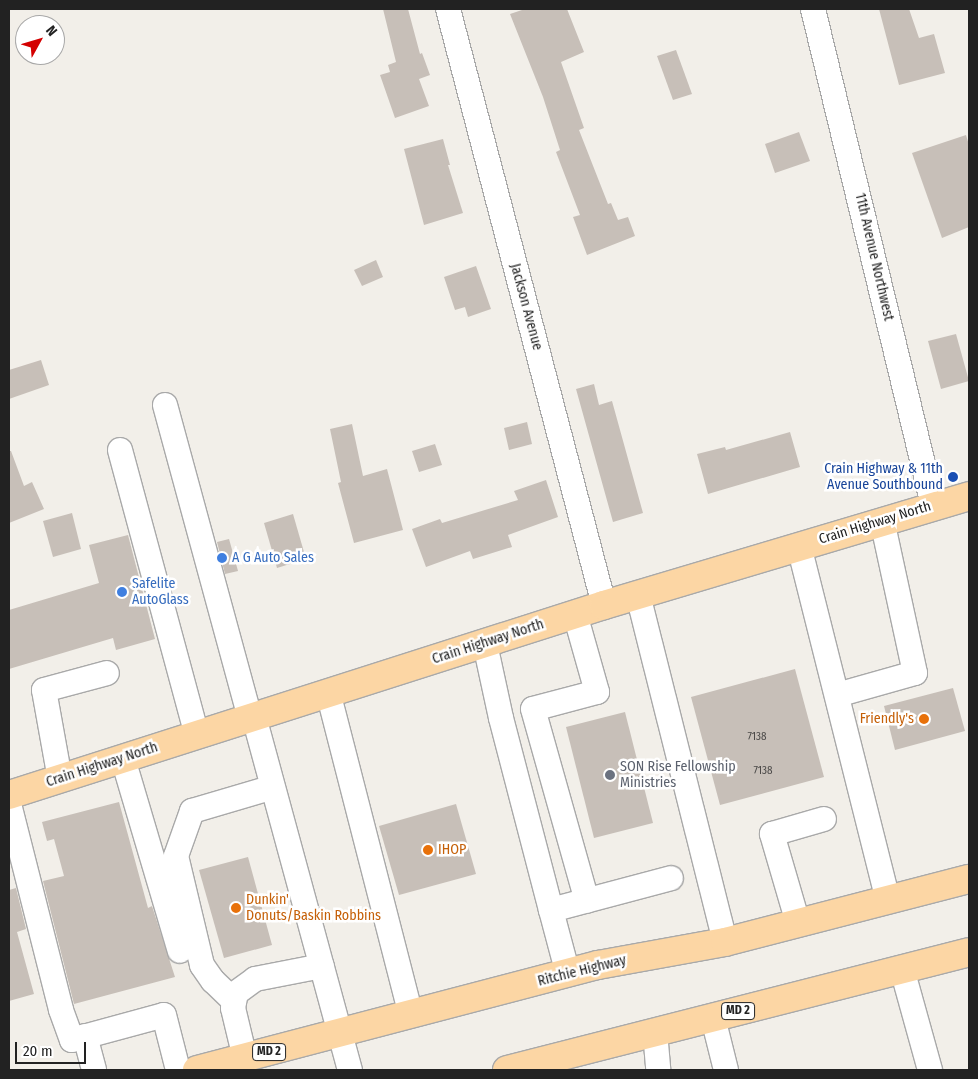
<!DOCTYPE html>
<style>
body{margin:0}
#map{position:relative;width:978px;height:1079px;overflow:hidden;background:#f2efe9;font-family:"Fira Sans Condensed",sans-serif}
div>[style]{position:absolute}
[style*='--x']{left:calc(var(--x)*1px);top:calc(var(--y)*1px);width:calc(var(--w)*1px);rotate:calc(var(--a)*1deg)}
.building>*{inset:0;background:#c7bfb8}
.roads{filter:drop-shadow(1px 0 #a9a9a9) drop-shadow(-1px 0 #a9a9a9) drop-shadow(0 1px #a9a9a9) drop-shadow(0 -1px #a9a9a9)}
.minor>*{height:24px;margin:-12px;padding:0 12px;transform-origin:12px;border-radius:12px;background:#fff}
.major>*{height:28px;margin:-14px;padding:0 14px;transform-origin:14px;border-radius:14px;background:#fcd6a4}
.dots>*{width:14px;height:14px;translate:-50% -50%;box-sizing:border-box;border:2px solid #fff;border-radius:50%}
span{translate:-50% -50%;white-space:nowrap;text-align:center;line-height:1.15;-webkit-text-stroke:5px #fff;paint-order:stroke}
.number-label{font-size:11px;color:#4b4948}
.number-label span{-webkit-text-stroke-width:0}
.shield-label span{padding:1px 4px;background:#fff;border:1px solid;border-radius:4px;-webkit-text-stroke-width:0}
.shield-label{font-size:12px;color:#222;font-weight:700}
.street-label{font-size:14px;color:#222}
.transit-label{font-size:14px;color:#164399}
.right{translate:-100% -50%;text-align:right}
.shop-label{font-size:14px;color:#366cbe}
.left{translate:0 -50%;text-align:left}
.food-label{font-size:14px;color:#c56008}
.worship-label{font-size:14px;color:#5b616d}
.frame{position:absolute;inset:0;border:10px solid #222;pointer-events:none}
.north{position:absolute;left:15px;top:15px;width:50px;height:50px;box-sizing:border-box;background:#fff;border:1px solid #a7a7a7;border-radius:50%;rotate:51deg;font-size:14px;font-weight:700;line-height:20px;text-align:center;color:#222}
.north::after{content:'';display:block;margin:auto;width:18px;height:22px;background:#d40000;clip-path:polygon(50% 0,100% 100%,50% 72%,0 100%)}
.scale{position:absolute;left:15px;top:1042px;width:71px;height:22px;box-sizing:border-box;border:2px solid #222;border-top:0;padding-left:6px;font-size:15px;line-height:18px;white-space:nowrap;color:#222;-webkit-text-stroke:4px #fff;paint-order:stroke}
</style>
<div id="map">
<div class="building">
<i style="clip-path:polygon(383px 9px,408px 9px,420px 54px,422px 53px,430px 75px,419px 79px,429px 106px,395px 118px,380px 75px,390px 72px,388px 65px,396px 62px)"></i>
<i style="clip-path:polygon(525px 9px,567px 9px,584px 52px,561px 62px,584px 128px,579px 130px,608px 204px,611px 203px,618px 220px,628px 217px,635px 236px,587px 255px,573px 217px,580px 215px,556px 152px,560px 150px,543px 97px,510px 14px)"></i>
<i style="clip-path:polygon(879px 9px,909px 9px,919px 38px,934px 34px,945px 73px,899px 85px)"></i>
<i style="clip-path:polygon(676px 50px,692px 94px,673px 100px,657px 56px)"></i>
<i style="clip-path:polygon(799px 132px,810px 161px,775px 173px,765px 144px)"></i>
<i style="clip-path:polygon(966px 135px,969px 145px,969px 227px,942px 238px,912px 153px)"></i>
<i style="clip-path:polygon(443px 139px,450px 165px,448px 165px,463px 213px,424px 225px,404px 149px)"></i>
<i style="clip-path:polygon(376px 260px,383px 277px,362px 286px,354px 270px)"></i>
<i style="clip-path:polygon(476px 266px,491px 309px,468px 317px,465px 307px,455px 310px,444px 277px)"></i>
<i style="clip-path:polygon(956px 334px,969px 381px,941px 389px,928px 341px)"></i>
<i style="clip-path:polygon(41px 360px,49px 385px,9px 399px,9px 370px)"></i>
<i style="clip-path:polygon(594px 384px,599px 405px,612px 401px,643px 513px,613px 522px,576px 389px)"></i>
<i style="clip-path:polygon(527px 422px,532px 444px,509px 450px,504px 428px)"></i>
<i style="clip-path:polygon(352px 424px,363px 476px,387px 469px,403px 530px,354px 543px,338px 483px,341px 482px,330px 429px)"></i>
<i style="clip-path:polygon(790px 432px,800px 467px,708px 494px,697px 454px,725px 447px,726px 450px)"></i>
<i style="clip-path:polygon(435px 444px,442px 465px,419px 472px,412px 451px)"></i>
<i style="clip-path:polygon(9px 451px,11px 451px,24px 486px,32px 482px,44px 509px,9px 523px)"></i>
<i style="clip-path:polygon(546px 480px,558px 517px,508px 535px,512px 547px,473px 559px,470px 551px,426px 567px,412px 529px,440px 519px,442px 523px,518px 500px,514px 491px)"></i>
<i style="clip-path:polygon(72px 513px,81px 549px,53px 557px,43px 521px)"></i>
<i style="clip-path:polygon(293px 514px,306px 559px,277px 568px,264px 523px)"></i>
<i style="clip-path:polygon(128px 535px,155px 639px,116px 650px,113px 638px,9px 669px,9px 610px,99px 583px,89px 545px)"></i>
<i style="clip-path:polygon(229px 539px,238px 571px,225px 574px,217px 542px)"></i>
<i style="clip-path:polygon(795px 669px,824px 777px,720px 805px,691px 697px)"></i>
<i style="clip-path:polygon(953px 688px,965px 731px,895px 750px,884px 706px)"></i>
<i style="clip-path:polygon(625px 712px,653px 823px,594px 838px,566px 727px)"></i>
<i style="clip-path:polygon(119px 802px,148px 908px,152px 906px,175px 977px,74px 1004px,43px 881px,64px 876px,54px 839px,47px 841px,42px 822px)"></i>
<i style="clip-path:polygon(456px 804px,476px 874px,399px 895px,379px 826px)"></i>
<i style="clip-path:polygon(248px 857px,272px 945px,224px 958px,199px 870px)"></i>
<i style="clip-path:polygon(16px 888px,26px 929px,17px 932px,34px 994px,9px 1001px,9px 890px)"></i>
</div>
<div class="roads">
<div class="minor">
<i style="--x:448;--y:9;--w:616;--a:75.33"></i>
<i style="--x:813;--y:9;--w:510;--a:76.4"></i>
<i style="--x:165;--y:405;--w:324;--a:74.8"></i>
<i style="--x:120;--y:450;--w:295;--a:74.9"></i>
<i style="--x:799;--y:546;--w:365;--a:75.9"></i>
<i style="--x:638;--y:595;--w:358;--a:75.9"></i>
<i style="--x:575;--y:614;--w:81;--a:74.2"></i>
<i style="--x:597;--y:692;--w:66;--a:165.1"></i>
<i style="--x:533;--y:709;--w:199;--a:74.3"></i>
<i style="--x:485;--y:644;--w:76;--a:77.8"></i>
<i style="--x:501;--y:718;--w:198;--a:75.4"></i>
<i style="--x:328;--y:692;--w:333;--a:75.6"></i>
<i style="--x:837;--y:695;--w:81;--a:-15.8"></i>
<i style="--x:915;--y:673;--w:156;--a:-102.2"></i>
<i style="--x:254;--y:717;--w:366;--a:74.8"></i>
<i style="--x:123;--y:759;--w:200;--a:73.5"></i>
<i style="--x:60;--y:779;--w:90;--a:-100.2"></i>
<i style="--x:44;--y:690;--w:65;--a:-15.1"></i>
<i style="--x:9;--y:804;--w:212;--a:75.8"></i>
<i style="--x:61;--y:1010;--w:32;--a:70"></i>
<i style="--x:72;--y:1040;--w:95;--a:-15.2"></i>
<i style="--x:164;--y:1015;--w:57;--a:75.7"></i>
<i style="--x:798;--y:923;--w:93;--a:-106.3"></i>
<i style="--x:772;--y:834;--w:54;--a:-16.1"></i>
<i style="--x:902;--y:969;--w:105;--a:74.5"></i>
<i style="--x:568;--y:974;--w:66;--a:-104.9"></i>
<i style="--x:551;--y:910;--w:124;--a:-14.9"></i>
<i style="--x:234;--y:1001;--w:29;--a:-136"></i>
<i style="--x:213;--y:981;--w:19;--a:-125"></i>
<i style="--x:202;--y:965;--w:112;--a:-103.4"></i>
<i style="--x:176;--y:856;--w:48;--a:-70.4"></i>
<i style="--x:192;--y:811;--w:84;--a:-16.5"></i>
<i style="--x:713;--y:1018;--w:54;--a:76"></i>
<i style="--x:655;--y:1032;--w:38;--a:85"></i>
<i style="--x:85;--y:1036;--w:35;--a:75"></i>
<i style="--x:245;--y:1058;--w:51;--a:-103.5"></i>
<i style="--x:233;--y:1008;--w:15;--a:-79"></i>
<i style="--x:236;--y:993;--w:24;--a:-36"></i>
<i style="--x:255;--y:979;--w:68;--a:-11"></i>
</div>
<div class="major">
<i style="--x:9;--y:795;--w:625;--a:-17.71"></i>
<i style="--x:604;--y:605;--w:381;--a:-16.6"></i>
<i style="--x:197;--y:1070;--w:415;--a:-14.7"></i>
<i style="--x:598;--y:965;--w:129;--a:-10.3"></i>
<i style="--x:725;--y:942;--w:252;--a:-14.5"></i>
<i style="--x:507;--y:1070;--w:477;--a:-14.3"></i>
</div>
</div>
<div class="dots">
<i style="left:953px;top:477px;background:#1a4fb4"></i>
<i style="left:222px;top:558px;background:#3f7fe0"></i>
<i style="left:122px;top:592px;background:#3f7fe0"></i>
<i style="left:924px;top:719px;background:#e8710a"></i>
<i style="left:610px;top:775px;background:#6b7280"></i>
<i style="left:428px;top:850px;background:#e8710a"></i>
<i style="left:236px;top:908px;background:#e8710a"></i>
</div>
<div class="number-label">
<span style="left:757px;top:737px">7138</span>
<span style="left:763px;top:771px">7138</span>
</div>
<div class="shield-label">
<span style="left:738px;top:1011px">MD 2</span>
<span style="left:269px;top:1052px">MD 2</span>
</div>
<div class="street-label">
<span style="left:874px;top:257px;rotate:77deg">11th Avenue Northwest</span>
<span style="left:526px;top:307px;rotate:75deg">Jackson Avenue</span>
<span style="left:875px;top:523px;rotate:-17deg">Crain Highway North</span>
<span style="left:488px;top:642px;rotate:-18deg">Crain Highway North</span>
<span style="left:102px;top:765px;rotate:-18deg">Crain Highway North</span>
<span style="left:582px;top:971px;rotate:-14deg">Ritchie Highway</span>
</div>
<div class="transit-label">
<span class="right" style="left:943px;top:477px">Crain Highway &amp; 11th<br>Avenue Southbound</span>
</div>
<div class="shop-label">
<span class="left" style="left:232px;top:558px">A G Auto Sales</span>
<span class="left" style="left:132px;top:592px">Safelite<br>AutoGlass</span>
</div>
<div class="food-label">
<span class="right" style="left:914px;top:719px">Friendly's</span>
<span class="left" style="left:438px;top:850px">IHOP</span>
<span class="left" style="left:246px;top:908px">Dunkin'<br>Donuts/Baskin Robbins</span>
</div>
<div class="worship-label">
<span class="left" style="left:620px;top:775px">SON Rise Fellowship<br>Ministries</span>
</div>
<div class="frame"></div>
<div class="north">N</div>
<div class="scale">20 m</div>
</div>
